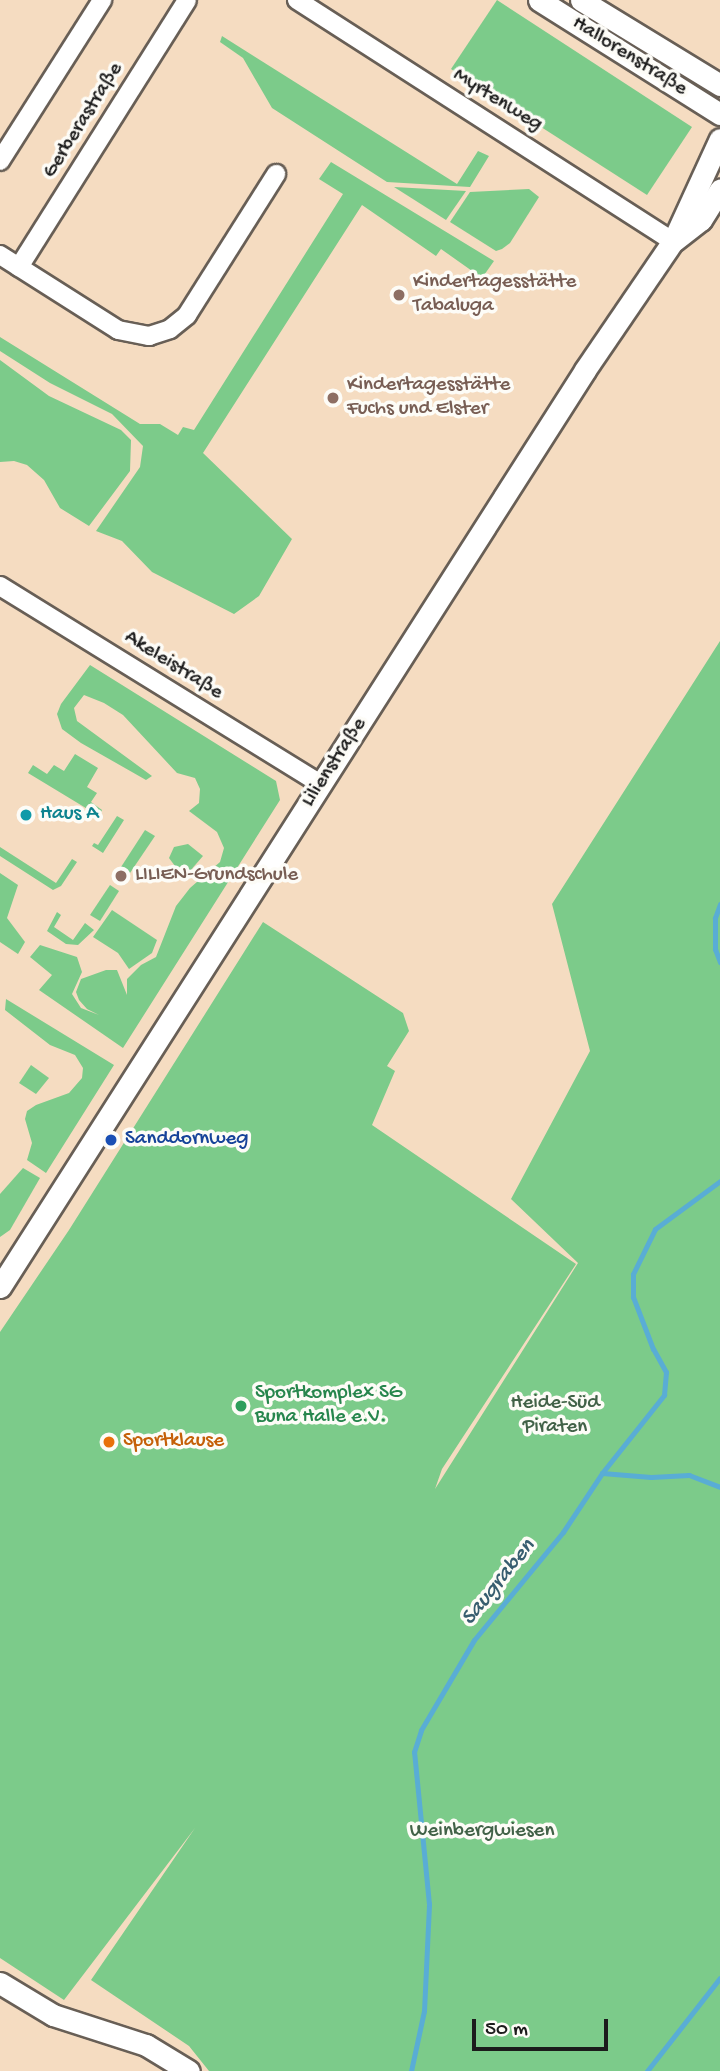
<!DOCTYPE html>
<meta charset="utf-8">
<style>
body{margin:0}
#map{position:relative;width:720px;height:2071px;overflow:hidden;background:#f5dcc1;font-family:"Gochi Hand",sans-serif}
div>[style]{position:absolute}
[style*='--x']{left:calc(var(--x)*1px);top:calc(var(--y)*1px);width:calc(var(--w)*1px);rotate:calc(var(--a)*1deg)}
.green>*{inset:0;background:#7ccb8a}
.stream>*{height:5px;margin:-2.5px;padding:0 2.5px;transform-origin:2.5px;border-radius:2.5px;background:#59add5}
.roads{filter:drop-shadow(2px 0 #685f56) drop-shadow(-2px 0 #685f56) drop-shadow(0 2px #685f56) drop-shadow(0 -2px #685f56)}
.minor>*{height:18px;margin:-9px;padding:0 9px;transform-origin:9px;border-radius:9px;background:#fff}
.tertiary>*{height:21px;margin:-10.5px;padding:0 10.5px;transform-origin:10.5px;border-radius:10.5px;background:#fff}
.dots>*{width:19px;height:19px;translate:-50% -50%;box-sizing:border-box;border:4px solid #fdfcf7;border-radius:50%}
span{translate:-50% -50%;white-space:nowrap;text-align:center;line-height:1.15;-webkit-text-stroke:7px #fdfcf7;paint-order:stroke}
.street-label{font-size:21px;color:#1c1c1c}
.education-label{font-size:21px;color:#785e54}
.left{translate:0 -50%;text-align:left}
.culture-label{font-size:21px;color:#0d838f}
.transit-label{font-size:21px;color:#164399}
.leisure-label{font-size:21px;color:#27864d}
.park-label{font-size:21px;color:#426248}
.food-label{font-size:21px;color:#c56008}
.water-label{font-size:23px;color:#375d6f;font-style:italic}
.scale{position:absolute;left:472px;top:2019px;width:136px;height:32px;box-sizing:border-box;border:4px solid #1c1c1c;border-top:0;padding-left:9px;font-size:21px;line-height:24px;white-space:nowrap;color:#1c1c1c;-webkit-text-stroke:5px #fdfcf7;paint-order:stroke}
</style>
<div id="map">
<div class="green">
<i style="clip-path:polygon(497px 0,692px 127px,647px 195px,451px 69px)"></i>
<i style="clip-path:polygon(222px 36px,457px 184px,478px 151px,489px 156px,470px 187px,387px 182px,272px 108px,243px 58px,220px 42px)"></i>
<i style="clip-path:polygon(331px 162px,494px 261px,482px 278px,441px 249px,436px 256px,362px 205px,203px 453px,292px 539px,259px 596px,234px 614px,152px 572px,122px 541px,96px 531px,140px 467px,143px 446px,112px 414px,50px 383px,0 351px,0 328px,0 337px,140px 424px,160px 424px,178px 435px,183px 427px,194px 430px,343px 194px,319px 179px)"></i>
<i style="clip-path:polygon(394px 187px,466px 191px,446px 220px)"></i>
<i style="clip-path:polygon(529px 189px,539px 197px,510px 243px,502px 249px,496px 251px,450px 222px,470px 192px)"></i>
<i style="clip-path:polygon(0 360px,49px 396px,121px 430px,131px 440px,130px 471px,89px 526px,60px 508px,44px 480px,27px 465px,14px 461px,0 462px)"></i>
<i style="clip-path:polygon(720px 641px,720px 2071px,209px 2071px,189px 2046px,91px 1980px,195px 1828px,64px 2000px,0 1958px,0 1332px,69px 1230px,263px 922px,403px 1013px,409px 1031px,387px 1066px,395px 1071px,372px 1125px,576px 1264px,442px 1469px,435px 1489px,578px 1263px,511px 1199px,590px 1051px,552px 904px)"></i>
<i style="clip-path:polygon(90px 665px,276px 781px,280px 800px,123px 1048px,39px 990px,52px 975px,30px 957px,40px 945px,77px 957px,82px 972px,72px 994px,81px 1008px,99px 1015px,87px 1009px,79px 1000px,76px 992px,81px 979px,106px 970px,117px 970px,127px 995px,127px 979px,141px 965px,156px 957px,176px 906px,190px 888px,220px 862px,224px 848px,217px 832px,189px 811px,199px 803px,200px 789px,195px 778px,177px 773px,123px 715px,104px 703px,84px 695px,74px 708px,77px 721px,152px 776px,146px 780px,81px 743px,62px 729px,57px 714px,61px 704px)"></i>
<i style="clip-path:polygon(75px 754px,98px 768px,87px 787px,97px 793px,91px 802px,102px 810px,99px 816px,28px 773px,33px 765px,47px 774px,54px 765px,64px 771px)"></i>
<i style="clip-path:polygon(117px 816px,124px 820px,103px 853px,92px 846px,94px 843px,98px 845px)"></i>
<i style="clip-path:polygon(145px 830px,155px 836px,130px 873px,121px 867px)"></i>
<i style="clip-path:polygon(188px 844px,203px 856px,190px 871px,181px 874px,169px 858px,174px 847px)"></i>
<i style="clip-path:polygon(0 847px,56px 883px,72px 859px,77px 862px,61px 886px,53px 890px,0 856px)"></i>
<i style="clip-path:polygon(0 873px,18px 885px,7px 918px,25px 942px,18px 954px,0 942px)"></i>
<i style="clip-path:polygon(110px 885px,119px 891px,100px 921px,90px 915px)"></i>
<i style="clip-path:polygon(112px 910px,157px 940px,152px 953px,129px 969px,118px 953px,93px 937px)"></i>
<i style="clip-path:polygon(57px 912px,61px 915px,54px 927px,73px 940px,85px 923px,94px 930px,78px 945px,66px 944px,47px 931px)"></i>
<i style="clip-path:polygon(6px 999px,114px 1065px,46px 1173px,27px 1160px,32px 1143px,25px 1119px,27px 1111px,36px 1105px,69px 1093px,82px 1078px,83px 1068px,75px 1055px,50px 1045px,5px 1010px)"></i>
<i style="clip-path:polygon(31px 1065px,49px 1078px,36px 1094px,19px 1083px)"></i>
<i style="clip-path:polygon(23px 1168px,40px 1178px,10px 1230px,0 1237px,0 1194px)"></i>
</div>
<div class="stream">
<i style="--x:720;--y:904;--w:15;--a:110"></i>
<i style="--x:715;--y:918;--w:31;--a:90"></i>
<i style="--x:715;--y:949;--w:14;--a:69"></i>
<i style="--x:602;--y:1473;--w:49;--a:4.7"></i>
<i style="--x:651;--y:1477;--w:38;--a:-3"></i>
<i style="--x:689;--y:1475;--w:33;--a:21"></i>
<i style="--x:411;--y:2071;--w:61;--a:-77.8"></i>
<i style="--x:424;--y:2011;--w:107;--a:-87.3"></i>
<i style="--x:429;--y:1904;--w:153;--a:-95.6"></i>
<i style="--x:414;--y:1752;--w:23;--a:-72"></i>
<i style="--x:421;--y:1730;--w:104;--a:-59.5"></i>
<i style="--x:474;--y:1640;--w:140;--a:-50.5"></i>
<i style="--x:563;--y:1532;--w:71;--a:-56.5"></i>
<i style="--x:602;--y:1473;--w:100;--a:-51.5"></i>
<i style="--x:664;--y:1395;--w:23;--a:-85"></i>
<i style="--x:666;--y:1372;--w:26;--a:-119"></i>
<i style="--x:653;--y:1349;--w:56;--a:-111"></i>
<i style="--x:633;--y:1297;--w:23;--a:-90"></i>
<i style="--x:633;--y:1274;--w:50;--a:-63.9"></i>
<i style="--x:655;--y:1229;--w:81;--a:-36.4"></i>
<i style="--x:647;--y:2071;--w:118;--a:-51.9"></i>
</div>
<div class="roads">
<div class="minor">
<i style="--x:297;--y:0;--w:447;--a:32.7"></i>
<i style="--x:0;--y:161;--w:191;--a:-57.6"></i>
<i style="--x:0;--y:255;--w:140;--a:32.4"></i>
<i style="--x:118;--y:330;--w:32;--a:11"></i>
<i style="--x:149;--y:336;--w:22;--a:-18"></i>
<i style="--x:170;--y:329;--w:22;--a:-39"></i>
<i style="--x:187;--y:315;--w:167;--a:-57.7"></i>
<i style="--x:19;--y:267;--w:315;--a:-57.8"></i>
<i style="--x:0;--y:586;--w:377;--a:31.7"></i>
</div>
<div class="tertiary">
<i style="--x:539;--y:0;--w:214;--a:32.2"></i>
<i style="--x:581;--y:0;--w:163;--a:31.4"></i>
<i style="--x:675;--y:240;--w:33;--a:-38"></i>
<i style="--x:701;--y:220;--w:36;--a:-58"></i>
<i style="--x:0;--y:1287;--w:1088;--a:-57.46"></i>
<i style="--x:585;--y:370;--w:156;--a:-55.7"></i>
<i style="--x:673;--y:241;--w:112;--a:-65.3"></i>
<i style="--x:0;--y:1983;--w:62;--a:31.1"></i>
<i style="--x:53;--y:2015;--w:98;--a:17.9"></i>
<i style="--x:146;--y:2045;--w:50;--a:31.2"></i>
</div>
</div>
<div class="dots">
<i style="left:399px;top:295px;background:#8d6e63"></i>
<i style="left:333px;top:398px;background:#8d6e63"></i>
<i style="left:26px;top:815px;background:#0f9aa8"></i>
<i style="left:121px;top:876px;background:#8d6e63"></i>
<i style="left:111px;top:1140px;background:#1a4fb4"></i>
<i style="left:241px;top:1406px;background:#2e9e5b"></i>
<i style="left:109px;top:1442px;background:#e8710a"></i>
</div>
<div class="street-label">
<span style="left:629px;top:57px;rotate:32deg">Hallorenstraße</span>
<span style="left:497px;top:101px;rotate:32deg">Myrtenweg</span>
<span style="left:84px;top:121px;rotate:-58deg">Gerberastraße</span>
<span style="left:173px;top:666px;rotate:32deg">Akeleistraße</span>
<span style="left:335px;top:763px;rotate:-57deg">Lilienstraße</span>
</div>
<div class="education-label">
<span class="left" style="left:413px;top:295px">Kindertagesstätte<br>Tabaluga</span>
<span class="left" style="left:347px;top:398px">Kindertagesstätte<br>Fuchs und Elster</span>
<span class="left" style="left:135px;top:876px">LILIEN-Grundschule</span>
</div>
<div class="culture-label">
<span class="left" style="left:40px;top:815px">Haus A</span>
</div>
<div class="transit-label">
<span class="left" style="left:125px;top:1140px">Sanddornweg</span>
</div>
<div class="leisure-label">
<span class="left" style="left:255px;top:1406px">Sportkomplex SG<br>Buna Halle e.V.</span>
</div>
<div class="park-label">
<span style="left:555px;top:1416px">Heide-Süd<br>Piraten</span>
<span style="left:482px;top:1832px">Weinbergwiesen</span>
</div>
<div class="food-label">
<span class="left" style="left:123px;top:1442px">Sportklause</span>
</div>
<div class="water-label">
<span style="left:499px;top:1583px;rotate:-51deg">Saugraben</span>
</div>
<div class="scale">50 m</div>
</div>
